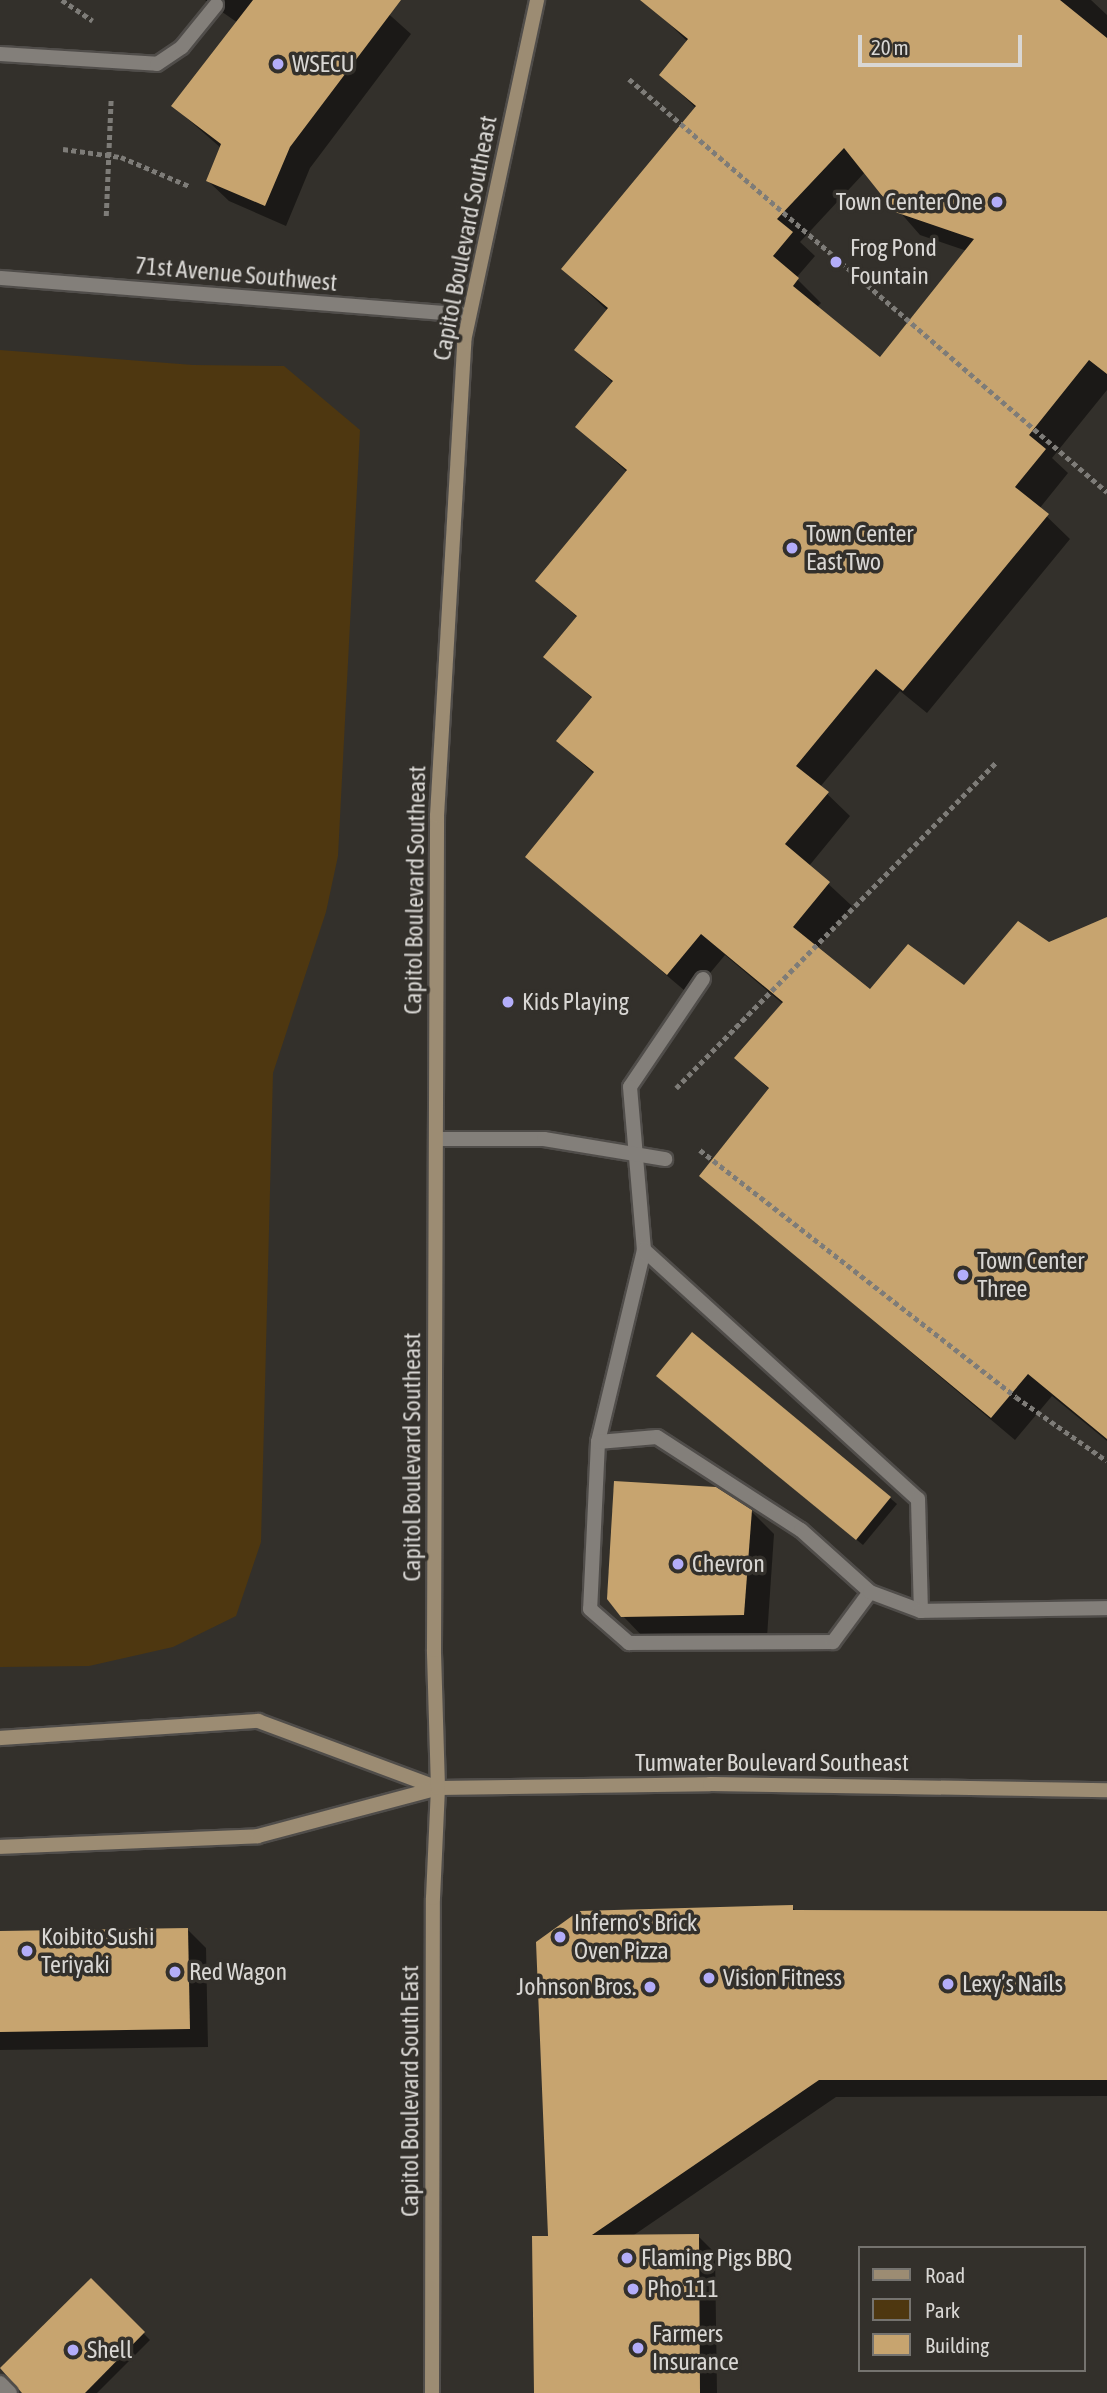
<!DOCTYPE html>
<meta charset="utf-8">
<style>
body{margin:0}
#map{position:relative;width:1107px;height:2393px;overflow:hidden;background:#33302b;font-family:"Asap Condensed",sans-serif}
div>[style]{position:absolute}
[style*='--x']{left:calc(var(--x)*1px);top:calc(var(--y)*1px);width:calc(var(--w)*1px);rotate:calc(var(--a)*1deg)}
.green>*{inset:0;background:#4e3710}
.shadow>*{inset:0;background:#0007}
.building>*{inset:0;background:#c7a46f}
.path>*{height:4.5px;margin-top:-2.25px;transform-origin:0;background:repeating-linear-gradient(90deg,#7e7c78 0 5px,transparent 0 8.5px)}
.roads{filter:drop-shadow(2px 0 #504d4a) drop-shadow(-2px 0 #504d4a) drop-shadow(0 2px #504d4a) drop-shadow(0 -2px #504d4a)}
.lane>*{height:14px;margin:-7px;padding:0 7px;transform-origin:7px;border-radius:7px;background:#837f7a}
.street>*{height:14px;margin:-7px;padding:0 7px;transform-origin:7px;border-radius:7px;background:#837f7a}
.secondary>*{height:14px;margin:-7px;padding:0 7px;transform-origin:7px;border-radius:7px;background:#9c8c73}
.dots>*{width:19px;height:19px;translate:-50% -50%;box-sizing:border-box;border:4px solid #33302b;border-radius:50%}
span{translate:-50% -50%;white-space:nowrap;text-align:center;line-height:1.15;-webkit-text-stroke:7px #33302b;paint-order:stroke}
.poi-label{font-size:24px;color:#d9d7d4}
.left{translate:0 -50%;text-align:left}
.right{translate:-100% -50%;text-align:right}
.street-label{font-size:24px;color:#d9d7d4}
.legend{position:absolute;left:858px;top:2246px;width:228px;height:126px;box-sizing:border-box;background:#33302b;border:2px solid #75736f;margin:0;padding:9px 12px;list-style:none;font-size:21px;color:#d9d7d4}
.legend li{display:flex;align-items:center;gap:14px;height:35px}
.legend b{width:35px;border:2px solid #75736f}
.scale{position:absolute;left:858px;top:35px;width:164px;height:32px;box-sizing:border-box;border:4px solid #d9d7d4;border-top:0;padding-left:9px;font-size:21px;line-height:24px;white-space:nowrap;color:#d9d7d4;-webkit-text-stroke:5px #33302b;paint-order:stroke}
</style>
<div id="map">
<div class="green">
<i style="clip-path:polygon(0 350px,193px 365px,284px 366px,360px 430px,338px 856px,326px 912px,273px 1073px,261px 1542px,236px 1616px,173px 1647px,89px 1666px,0 1667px)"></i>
</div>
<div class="shadow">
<i style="clip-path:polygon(205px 0,373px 0,411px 34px,310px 168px,286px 226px,229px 201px,208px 181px,221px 148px,173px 106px,238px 23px)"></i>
<i style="clip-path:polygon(evenodd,661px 0,1091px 0,1107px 15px,1107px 390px,1052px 458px,1068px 473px,1039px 509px,1070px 539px,927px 713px,900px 691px,820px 787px,850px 816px,809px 866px,852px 906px,817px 949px,870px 991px,964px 988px,1049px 944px,1107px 933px,1107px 1441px,1052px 1396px,1015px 1440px,701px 1175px,770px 1090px,736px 1058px,783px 1004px,725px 955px,691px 996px,527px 857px,594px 774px,558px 741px,593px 699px,546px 656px,578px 618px,537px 581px,627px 472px,578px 427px,613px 383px,577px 349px,608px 311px,563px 269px,696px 108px,661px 75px,688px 42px,654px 9px,661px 0,865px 172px,920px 235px,967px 251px,881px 360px,816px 308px,821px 303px,796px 278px,815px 256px,800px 242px,865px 172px)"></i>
<i style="clip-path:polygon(665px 1383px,890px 1498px,897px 1504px,863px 1545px)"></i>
<i style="clip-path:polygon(751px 1511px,774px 1534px,767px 1637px,645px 1639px,622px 1615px)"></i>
<i style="clip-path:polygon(792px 1907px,797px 1912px,1107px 1913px,1107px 2096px,836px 2097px,631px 2237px,698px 2236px,715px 2253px,717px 2393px,536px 2393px,550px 2237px)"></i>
<i style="clip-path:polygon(188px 1930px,206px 1948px,208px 2047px,0 2050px,0 1932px)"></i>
<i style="clip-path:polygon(91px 2280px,150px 2340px,97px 2393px,25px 2393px)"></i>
</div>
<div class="building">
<i style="clip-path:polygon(253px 0,401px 0,290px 147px,265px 206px,206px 181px,221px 144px,171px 106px)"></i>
<i style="clip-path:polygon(evenodd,640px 0,1060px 0,1107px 38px,1107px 374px,1089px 360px,1029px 435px,1046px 449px,1015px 487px,1049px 514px,903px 691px,876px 669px,796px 766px,829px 792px,785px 844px,830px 882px,793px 927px,870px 989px,908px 944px,964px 985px,1018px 921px,1049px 942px,1107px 917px,1107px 1439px,1028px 1374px,991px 1418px,699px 1176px,769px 1088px,734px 1058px,783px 1002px,701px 934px,667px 975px,525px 857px,594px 772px,556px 741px,592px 697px,543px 657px,577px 616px,535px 581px,627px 470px,575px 427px,613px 381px,574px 350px,608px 308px,561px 269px,696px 106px,659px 75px,688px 39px,640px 0,844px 148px,895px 212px,974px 239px,880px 357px,793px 286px,799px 278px,773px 256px,793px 232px,777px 219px,844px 148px)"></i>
<i style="clip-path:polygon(692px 1332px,891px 1497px,856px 1540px,656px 1376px)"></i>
<i style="clip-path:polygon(614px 1481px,716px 1487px,752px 1510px,744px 1615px,621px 1617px,607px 1599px)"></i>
<i style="clip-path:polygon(793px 1905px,793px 1910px,1107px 1911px,1107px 2080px,819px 2080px,592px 2235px,699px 2234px,700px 2393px,534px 2393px,532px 2236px,548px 2236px,536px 1942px,579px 1911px)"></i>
<i style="clip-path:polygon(188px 1928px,190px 2029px,0 2032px,0 1931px)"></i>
<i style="clip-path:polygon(91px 2278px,145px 2332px,85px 2393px,22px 2393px,0 2368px)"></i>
</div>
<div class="path">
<i style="--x:62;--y:0;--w:37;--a:34"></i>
<i style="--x:629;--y:79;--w:632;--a:40.83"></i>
<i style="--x:63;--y:149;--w:59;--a:7.9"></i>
<i style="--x:121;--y:157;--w:74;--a:23.1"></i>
<i style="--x:106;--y:216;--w:118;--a:-87.6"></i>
<i style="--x:676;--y:1088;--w:458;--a:-45.5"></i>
<i style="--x:700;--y:1150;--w:401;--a:38"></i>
<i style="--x:1016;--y:1397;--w:111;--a:35.1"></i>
</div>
<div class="roads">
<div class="lane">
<i style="--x:0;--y:54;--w:157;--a:3.6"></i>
<i style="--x:157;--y:64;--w:30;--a:-34"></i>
<i style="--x:182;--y:47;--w:54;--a:-51"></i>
<i style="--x:703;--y:979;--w:130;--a:124.1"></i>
<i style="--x:630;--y:1087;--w:164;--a:85.1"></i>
<i style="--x:644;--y:1250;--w:197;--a:103.5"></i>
<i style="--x:598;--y:1442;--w:167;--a:92.7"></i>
<i style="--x:590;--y:1609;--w:52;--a:41.1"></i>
<i style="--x:629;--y:1643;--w:204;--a:-0.3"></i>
<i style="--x:833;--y:1642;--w:62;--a:-53.5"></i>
<i style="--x:436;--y:1139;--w:108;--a:0"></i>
<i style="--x:544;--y:1139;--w:123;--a:9.4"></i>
<i style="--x:644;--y:1250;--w:370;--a:42.3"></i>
<i style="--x:918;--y:1499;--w:112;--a:88.5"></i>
<i style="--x:598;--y:1442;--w:59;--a:-4.8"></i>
<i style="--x:657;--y:1437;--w:171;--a:32.9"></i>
<i style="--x:801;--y:1530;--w:93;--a:41.9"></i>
<i style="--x:870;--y:1592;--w:54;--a:20.4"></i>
<i style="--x:921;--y:1611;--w:186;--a:-0.9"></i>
<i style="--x:0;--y:2383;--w:14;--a:45"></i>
</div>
<div class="street">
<i style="--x:0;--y:278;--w:470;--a:4.5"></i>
</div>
<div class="secondary">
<i style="--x:0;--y:1738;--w:259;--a:-3.8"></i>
<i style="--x:258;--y:1721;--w:192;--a:20.4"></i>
<i style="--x:0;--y:1847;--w:258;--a:-2.4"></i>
<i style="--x:258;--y:1836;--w:186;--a:-14.9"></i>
<i style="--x:438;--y:1788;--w:272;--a:-0.8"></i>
<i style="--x:710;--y:1784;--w:397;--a:0.9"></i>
<i style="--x:432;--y:2393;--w:495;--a:-89.9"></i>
<i style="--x:433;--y:1898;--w:110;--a:-87.4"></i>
<i style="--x:438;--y:1788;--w:138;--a:-91.7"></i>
<i style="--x:434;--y:1650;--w:834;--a:-89.79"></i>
<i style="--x:437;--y:816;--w:476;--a:-86.7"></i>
<i style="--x:464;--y:341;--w:349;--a:-77.9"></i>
</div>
</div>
<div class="dots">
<i style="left:278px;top:64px;background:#b3adf9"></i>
<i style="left:997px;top:202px;background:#b3adf9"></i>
<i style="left:836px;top:262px;background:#b3adf9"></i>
<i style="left:792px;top:548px;background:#b3adf9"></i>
<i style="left:508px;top:1002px;background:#b3adf9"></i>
<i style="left:963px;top:1275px;background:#b3adf9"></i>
<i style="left:678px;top:1564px;background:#b3adf9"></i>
<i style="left:560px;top:1937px;background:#b3adf9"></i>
<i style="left:27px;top:1951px;background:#b3adf9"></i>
<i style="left:175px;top:1972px;background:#b3adf9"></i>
<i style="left:709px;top:1978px;background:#b3adf9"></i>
<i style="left:948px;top:1984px;background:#b3adf9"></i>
<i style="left:650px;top:1987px;background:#b3adf9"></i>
<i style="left:627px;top:2258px;background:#b3adf9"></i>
<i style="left:633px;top:2289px;background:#b3adf9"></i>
<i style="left:638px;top:2348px;background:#b3adf9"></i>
<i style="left:73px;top:2350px;background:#b3adf9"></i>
</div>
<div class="poi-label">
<span class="left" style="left:292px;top:64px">WSECU</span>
<span class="right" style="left:983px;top:202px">Town Center One</span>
<span class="left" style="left:850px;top:262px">Frog Pond<br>Fountain</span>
<span class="left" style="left:806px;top:548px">Town Center<br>East Two</span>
<span class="left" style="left:522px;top:1002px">Kids Playing</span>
<span class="left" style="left:977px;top:1275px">Town Center<br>Three</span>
<span class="left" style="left:692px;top:1564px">Chevron</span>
<span class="left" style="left:574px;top:1937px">Inferno's Brick<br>Oven Pizza</span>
<span class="left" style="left:41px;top:1951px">Koibito Sushi<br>Teriyaki</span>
<span class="left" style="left:189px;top:1972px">Red Wagon</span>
<span class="left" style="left:723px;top:1978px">Vision Fitness</span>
<span class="left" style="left:962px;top:1984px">Lexy’s Nails</span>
<span class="right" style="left:636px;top:1987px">Johnson Bros.</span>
<span class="left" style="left:641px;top:2258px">Flaming Pigs BBQ</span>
<span class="left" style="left:647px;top:2289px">Pho 111</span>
<span class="left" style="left:652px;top:2348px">Farmers<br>Insurance</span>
<span class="left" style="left:87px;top:2350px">Shell</span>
</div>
<div class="street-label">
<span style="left:465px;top:238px;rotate:-79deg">Capitol Boulevard Southeast</span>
<span style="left:236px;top:274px;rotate:5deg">71st Avenue Southwest</span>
<span style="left:415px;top:890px;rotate:-89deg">Capitol Boulevard Southeast</span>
<span style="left:412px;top:1457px;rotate:-90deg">Capitol Boulevard Southeast</span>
<span style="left:772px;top:1763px">Tumwater Boulevard Southeast</span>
<span style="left:410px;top:2091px;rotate:-90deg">Capitol Boulevard South East</span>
</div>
<ul class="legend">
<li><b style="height:9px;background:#9c8c73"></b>Road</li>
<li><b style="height:19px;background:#4e3710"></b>Park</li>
<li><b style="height:19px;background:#c7a46f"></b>Building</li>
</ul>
<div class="scale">20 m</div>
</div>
